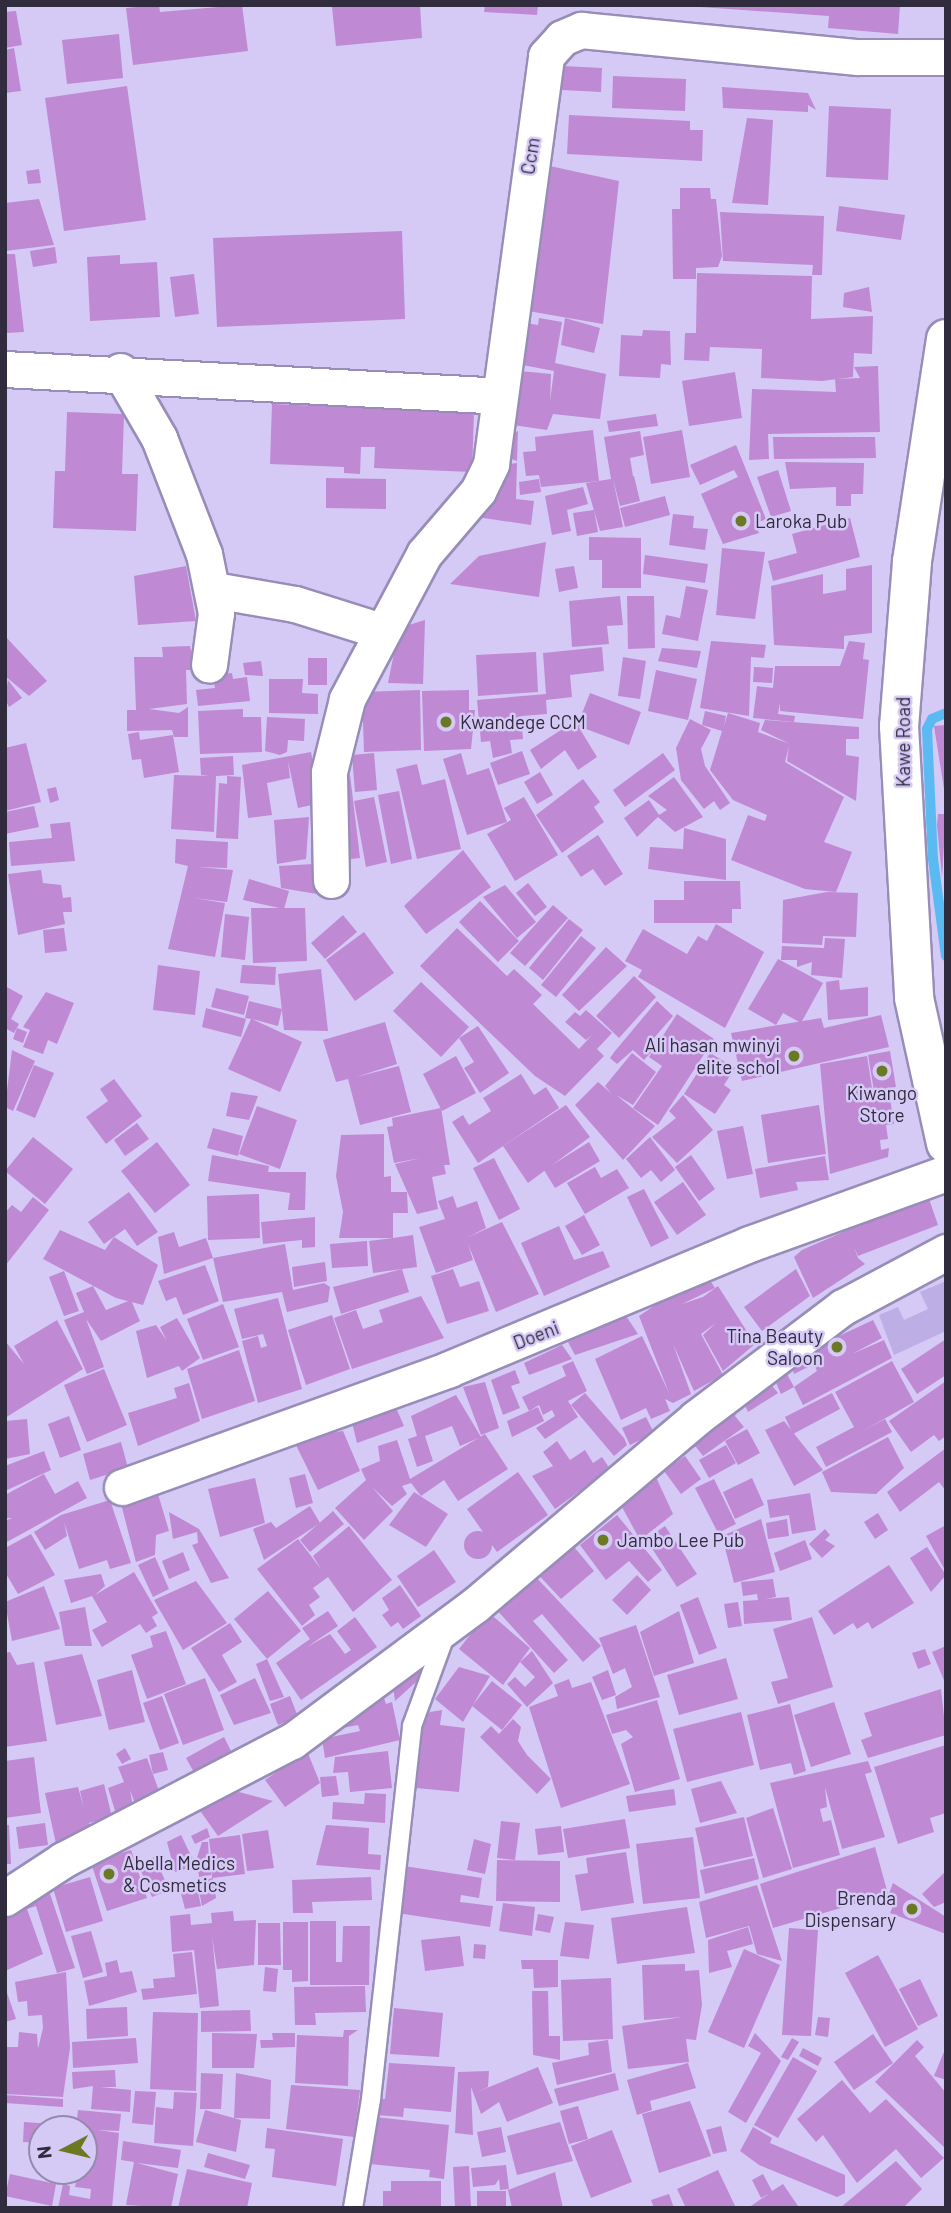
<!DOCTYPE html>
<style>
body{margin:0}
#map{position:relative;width:951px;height:2213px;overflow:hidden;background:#d5c9f6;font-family:Barlow,sans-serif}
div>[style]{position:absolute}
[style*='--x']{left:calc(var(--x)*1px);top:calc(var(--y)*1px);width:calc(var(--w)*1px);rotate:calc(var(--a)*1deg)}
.green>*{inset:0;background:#bdaee5}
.stream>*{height:10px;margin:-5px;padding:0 5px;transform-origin:5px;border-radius:5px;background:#5bbaf2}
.building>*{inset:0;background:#c089d3}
.round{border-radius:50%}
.roads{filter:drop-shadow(2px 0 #988db8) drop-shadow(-2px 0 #988db8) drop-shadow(0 2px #988db8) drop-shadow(0 -2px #988db8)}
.lane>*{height:18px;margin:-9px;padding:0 9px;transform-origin:9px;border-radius:9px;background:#fff}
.street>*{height:35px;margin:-17.5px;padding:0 17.5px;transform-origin:17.5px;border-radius:17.5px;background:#fff}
.secondary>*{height:38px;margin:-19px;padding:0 19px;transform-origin:19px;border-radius:19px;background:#fff}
.dots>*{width:19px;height:19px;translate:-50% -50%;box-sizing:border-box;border:4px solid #d5c9f6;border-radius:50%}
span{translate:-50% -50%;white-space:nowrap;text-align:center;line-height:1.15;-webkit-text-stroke:5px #d5c9f6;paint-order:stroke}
.street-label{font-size:19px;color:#302b3d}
.poi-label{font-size:19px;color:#302b3d}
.left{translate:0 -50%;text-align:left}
.right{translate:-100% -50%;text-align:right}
.frame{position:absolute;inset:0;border:7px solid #302b3d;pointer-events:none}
.north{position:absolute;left:28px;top:2115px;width:70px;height:70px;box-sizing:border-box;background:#d5c9f6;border:2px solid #938aac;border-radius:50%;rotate:263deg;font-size:19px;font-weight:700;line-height:28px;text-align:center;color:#302b3d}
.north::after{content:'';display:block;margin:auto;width:24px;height:32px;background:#6c7924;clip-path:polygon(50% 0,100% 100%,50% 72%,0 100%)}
</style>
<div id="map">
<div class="green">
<i style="clip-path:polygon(946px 1281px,946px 1331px,894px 1355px,879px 1315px,898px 1307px,904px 1320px,928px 1309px,920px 1292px)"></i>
</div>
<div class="stream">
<i style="--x:946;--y:713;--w:15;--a:157"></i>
<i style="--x:932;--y:719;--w:11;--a:117"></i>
<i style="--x:927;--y:729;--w:130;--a:87.4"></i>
<i style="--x:933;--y:859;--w:98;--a:82.4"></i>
</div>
<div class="building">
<i style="clip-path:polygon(159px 5px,160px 12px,242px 5px,248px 51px,133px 65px,126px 8px)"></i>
<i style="clip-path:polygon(350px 5px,420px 5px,422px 38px,336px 46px,332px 7px)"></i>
<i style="clip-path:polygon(485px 5px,538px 5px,537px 15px,484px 12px)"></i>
<i style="clip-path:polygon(672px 5px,900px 5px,898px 34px,828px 28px,829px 16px)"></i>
<i style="clip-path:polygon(16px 11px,22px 45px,5px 48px,5px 12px)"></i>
<i style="clip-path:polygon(119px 34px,123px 78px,67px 84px,62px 40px)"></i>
<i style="clip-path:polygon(14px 48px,21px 91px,5px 93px,5px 50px)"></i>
<i style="clip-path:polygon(563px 66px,602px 68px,601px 92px,562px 90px)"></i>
<i style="clip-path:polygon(613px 76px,686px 79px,685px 111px,612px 108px)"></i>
<i style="clip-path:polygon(127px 86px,146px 220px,64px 231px,45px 98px)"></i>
<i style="clip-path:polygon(722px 87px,808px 93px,816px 110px,808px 105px,808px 112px,723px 108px)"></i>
<i style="clip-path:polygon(829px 106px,891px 109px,888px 180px,826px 177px)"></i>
<i style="clip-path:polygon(569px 115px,690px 121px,690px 130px,703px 130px,702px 161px,567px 154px)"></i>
<i style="clip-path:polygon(747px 118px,773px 120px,768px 205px,732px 203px)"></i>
<i style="clip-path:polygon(545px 165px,619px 181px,603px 324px,528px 311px)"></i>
<i style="clip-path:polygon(39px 169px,41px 183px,28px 184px,26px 171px)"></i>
<i style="clip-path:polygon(680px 188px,710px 188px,711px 199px,716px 199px,722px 256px,718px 267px,696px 268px,696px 279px,673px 279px,672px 209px,680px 209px)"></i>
<i style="clip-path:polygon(39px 199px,54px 245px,5px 251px,5px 203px)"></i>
<i style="clip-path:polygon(839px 206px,905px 215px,901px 240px,836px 231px)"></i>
<i style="clip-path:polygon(720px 212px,824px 216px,822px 275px,812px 275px,813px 265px,723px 261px)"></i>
<i style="clip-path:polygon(402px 231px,405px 319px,217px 327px,213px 238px)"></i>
<i style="clip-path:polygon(55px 247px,57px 263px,33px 267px,30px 251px)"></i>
<i style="clip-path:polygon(5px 254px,15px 254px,24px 332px,5px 333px)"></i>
<i style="clip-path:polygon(120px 255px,120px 264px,157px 262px,160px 317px,90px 321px,87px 257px)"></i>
<i style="clip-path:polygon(697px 273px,812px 276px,811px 319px,873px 316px,872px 354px,854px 353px,853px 377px,822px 381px,761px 378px,762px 349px,710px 347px,709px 361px,684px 360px,685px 333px,696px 333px)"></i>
<i style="clip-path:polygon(194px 274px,199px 314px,175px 317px,170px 277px)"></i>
<i style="clip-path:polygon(869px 287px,872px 312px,843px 307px,844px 293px)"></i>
<i style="clip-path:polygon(539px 318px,562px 322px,555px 363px,606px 374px,600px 419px,553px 414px,547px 430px,513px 425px,520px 371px,551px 374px,550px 401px,554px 371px,512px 363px,518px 322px,538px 325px)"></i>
<i style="clip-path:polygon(565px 318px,600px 328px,594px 353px,561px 345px)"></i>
<i style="clip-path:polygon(643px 330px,670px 331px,671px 365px,661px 364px,660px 378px,619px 376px,621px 335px,642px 336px)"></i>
<i style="clip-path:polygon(878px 366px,880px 432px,768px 434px,769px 459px,749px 460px,752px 389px,836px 392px,835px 379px,860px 378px,854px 367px)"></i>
<i style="clip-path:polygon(735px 372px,742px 418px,689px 426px,682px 381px)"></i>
<i style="clip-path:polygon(272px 404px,474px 412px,472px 472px,374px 468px,375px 447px,361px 447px,360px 474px,344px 473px,344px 467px,270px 464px)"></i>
<i style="clip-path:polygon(67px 412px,124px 414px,122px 474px,138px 474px,136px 531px,53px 528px,55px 471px,65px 471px)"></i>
<i style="clip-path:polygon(656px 414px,658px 426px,609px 432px,607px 421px)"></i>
<i style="clip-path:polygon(593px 430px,599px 481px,541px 487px,539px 475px,526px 476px,523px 452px,536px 451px,535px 437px)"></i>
<i style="clip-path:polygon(682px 430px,690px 477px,651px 484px,643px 437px)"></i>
<i style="clip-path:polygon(518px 431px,517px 461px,505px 457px,506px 436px)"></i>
<i style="clip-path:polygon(640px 431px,644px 455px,630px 458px,633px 476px,622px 477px,634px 476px,640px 501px,620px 506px,613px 479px,623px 527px,600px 531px,586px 483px,611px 479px,604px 437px)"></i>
<i style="clip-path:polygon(773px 437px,875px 437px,876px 458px,774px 459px)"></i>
<i style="clip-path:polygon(736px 445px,766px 519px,755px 524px,759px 533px,723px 544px,701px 494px,738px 477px,734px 470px,700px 485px,690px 465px)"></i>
<i style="clip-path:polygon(785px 462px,864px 463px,863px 494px,851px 494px,851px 506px,836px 506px,836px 487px,790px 489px)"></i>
<i style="clip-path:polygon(517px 463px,516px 499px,534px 501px,531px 525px,477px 517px,501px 465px)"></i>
<i style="clip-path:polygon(778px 470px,791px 511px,771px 517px,757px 477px)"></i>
<i style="clip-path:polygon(326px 478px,386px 479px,386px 509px,326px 508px)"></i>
<i style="clip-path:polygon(539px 479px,541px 492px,520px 495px,519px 482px)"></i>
<i style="clip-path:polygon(583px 487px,588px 504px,567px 510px,571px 531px,552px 535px,545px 496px)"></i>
<i style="clip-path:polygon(665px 496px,670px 515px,625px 527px,620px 508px)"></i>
<i style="clip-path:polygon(594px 510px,598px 532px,577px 536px,573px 513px)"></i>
<i style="clip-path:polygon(673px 514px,694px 516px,693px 528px,708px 529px,705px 550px,669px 545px)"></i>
<i style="clip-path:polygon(850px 518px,860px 557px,773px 581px,768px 561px,797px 553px,792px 534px)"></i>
<i style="clip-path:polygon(589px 537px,641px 538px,641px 588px,602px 588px,602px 560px,589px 560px)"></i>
<i style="clip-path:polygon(546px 542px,539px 597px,450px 584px,479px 556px)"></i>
<i style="clip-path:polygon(722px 548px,765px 552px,755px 619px,716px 615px)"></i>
<i style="clip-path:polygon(645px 555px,708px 564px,705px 583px,643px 574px)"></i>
<i style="clip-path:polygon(872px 565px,872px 633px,844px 636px,844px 649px,774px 645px,771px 586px,823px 574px,823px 594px,846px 590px,846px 569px)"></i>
<i style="clip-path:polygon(186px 566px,196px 621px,138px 625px,134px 576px)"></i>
<i style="clip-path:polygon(574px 566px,578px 588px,559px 592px,555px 569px)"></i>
<i style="clip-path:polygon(686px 586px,708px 590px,698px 641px,662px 634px,666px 615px,680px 618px)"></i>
<i style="clip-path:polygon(620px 596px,623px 625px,607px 626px,609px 644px,572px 647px,569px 601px)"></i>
<i style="clip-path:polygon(627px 596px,654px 596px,655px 648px,628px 649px)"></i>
<i style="clip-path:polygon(425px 620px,423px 684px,388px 683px,399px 628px)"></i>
<i style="clip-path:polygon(5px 636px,47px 681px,29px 696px,5px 676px)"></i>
<i style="clip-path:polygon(711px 641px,766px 645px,764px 658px,751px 657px,749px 716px,700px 708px)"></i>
<i style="clip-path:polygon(849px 641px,865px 643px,863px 659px,869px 660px,863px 719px,780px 711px,780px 703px,778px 714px,795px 716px,794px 722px,753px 718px,757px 686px,773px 688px,775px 666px,840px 666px)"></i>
<i style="clip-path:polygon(190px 646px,195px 670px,186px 670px,187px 704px,149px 709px,179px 713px,188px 707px,188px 737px,174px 737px,172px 730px,127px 731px,127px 710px,136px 710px,134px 657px,163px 657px,162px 647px)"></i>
<i style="clip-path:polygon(602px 647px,604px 671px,570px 675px,572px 697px,546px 700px,547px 714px,521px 716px,523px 739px,510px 740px,512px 753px,493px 758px,490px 741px,481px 742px,477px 700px,546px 694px,543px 653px)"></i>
<i style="clip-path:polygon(662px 648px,701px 651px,697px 668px,658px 661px)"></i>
<i style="clip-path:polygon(536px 652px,538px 692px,478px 696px,476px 655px)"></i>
<i style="clip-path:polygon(623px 657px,646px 661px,640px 699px,618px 696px)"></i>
<i style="clip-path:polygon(308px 658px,327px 658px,327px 685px,308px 685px)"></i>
<i style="clip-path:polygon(261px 661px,263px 676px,245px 675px,243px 663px)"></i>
<i style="clip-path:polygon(754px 667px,773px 668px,772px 683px,753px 682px)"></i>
<i style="clip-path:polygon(656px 670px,697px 679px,688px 720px,648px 711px)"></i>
<i style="clip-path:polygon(232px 673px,233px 679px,247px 677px,250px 701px,198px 706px,196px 690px,215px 688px,213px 675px)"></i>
<i style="clip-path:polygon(269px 679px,303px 679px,302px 693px,318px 694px,318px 714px,269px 713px)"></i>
<i style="clip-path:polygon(8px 680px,22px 698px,9px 707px,5px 699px)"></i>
<i style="clip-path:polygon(420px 690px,421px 750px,364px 752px,362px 692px)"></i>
<i style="clip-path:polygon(469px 690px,469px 710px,475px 710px,471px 749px,424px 751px,422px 691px)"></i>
<i style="clip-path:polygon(590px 693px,641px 712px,629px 745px,578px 726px,597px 757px,578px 770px,565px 750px,541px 769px,530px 750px,575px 721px,577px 726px)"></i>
<i style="clip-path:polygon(243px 709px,243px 717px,261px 717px,262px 752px,200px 754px,198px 711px)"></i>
<i style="clip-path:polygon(705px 711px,726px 716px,724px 726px,728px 713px,760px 723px,758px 732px,790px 744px,761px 730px,765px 720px,859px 727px,859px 739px,846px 739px,846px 755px,859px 757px,856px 801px,787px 761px,789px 746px,785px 762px,844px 797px,824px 842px,852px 852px,836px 892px,805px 889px,731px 860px,748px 815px,765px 821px,767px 815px,733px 800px,710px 770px,722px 731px,702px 725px)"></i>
<i style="clip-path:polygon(267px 717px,305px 719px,304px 741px,288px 740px,287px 752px,280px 755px,265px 751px)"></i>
<i style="clip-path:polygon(690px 719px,711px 730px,701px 749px,705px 766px,730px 803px,720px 810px,714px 801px,704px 809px,681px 780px,676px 748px)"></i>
<i style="clip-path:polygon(946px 725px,946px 789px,944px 789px,934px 726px)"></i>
<i style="clip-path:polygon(139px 732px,140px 740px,173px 735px,179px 772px,144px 778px,141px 759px,132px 760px,128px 734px)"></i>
<i style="clip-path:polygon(26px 743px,41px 802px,5px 811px,5px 748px)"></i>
<i style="clip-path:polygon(522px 751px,530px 774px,498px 785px,490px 763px)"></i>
<i style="clip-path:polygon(311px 752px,321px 803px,298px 808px,288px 761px,290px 778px,267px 783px,272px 815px,248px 818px,242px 765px)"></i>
<i style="clip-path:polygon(374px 753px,377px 790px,355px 792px,352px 755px)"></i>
<i style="clip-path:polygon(461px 753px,467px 775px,489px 768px,507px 822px,467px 835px,443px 759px)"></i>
<i style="clip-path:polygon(663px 753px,675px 770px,625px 807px,613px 790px)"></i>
<i style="clip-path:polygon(233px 756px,234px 775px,216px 776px,214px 832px,171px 829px,174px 775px,210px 776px,201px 775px,200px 758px)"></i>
<i style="clip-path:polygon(417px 764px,422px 785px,445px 779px,461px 849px,417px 859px,396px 769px)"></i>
<i style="clip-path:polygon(540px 772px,553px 795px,537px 804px,524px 782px)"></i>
<i style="clip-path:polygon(350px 775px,360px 858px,335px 861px,334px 779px)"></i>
<i style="clip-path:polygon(227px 776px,241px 777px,238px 839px,216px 838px,219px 783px,227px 784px)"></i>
<i style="clip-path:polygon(674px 777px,703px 817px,675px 832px,658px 817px,637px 837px,624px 818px,649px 800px,659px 815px,667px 810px,648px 796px)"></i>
<i style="clip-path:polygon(583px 779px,600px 802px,594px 807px,604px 822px,562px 853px,536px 815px)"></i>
<i style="clip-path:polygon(56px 787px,59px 800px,50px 803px,47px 789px)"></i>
<i style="clip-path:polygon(399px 791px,412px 859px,391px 864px,378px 795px)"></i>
<i style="clip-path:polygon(374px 797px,387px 862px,366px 867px,354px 801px)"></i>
<i style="clip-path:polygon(524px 797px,558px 855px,515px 881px,487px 834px,511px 820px,504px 808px)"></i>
<i style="clip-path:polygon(34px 806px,39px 827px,5px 834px,5px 812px)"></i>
<i style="clip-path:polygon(938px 814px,946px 814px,942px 877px,937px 825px)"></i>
<i style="clip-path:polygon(309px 817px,306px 859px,277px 864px,274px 820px)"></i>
<i style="clip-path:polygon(70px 822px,75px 861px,11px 866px,9px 842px,52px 838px,50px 824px)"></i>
<i style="clip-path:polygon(684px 828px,726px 839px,726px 880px,648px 869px,650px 847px,683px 849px)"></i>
<i style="clip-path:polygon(598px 835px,623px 874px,605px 886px,593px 869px,581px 877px,567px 856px)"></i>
<i style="clip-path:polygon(176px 839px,228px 842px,227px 868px,197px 867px,233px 870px,227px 902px,193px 898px,225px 903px,215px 957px,168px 949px,188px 866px,175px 863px)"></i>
<i style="clip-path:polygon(463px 850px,491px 887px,426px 934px,404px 906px)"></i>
<i style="clip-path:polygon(314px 864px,317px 894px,281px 888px,279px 866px)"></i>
<i style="clip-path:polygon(41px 870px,43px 883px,61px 885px,63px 898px,71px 897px,72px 912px,63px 912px,65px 924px,18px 935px,8px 874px)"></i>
<i style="clip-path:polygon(249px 879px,289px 891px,284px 909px,243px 900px)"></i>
<i style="clip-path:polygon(684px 881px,740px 881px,741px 909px,732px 909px,732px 923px,654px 923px,654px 900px,684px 900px)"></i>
<i style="clip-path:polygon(528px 883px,547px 907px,535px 916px,516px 893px)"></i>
<i style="clip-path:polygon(505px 885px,536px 922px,517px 938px,483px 897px)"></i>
<i style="clip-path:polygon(827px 892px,858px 893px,856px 937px,823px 936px,822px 945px,782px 943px,783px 900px)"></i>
<i style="clip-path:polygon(480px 901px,519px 941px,498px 962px,459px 922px)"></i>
<i style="clip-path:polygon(553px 905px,568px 918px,525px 966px,510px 953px)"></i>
<i style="clip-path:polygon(251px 908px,305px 908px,307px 961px,253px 963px)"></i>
<i style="clip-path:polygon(225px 914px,249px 917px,245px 960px,221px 957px)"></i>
<i style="clip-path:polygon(343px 915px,357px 932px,325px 959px,311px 943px)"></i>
<i style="clip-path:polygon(569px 919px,583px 930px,543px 980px,529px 968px)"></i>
<i style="clip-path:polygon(716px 924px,764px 952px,725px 1028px,638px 977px,642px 970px,625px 961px,643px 929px,687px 954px,698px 936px,707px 941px)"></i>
<i style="clip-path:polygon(64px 928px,67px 951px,45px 953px,43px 930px)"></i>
<i style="clip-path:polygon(457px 928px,507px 976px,514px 969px,542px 995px,533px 1004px,579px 1049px,592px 1035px,586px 1040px,565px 1022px,575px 1012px,580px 1016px,586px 1010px,612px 1033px,597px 1049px,604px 1056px,565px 1096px,535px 1076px,420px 966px)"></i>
<i style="clip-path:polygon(364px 932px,394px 973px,355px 1001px,326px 960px)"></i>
<i style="clip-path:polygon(581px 936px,596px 948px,556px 997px,541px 985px)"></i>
<i style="clip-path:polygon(825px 938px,845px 939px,842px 978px,811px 975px,812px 962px,797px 967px,797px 960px,781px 960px,782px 946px,824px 948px)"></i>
<i style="clip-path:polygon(606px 947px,627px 966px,579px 1011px,562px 995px)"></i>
<i style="clip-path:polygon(778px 959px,823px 983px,801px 1023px,783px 1013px,776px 1025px,748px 1009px)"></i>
<i style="clip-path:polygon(158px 965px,200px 971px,195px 1015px,153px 1010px)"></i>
<i style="clip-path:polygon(242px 965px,276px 967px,275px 985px,240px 983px)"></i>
<i style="clip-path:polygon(321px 969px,328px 1031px,284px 1030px,278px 974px)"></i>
<i style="clip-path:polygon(634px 976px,656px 997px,619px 1038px,596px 1016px)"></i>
<i style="clip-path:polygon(839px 980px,840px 990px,868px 987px,868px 1016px,828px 1020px,826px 982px)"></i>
<i style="clip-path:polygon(421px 982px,469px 1027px,441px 1057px,393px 1011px)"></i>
<i style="clip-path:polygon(5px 986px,23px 996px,11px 1019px,19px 1024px,14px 1033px,5px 1028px)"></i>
<i style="clip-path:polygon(216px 988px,249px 996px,244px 1015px,211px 1007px)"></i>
<i style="clip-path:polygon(46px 992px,74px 1003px,57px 1044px,48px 1040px,43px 1054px,23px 1047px,30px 1030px,23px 1027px)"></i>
<i style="clip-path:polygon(249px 1001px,282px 1009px,278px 1026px,252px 1019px,302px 1042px,280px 1092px,228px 1069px,251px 1019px,245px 1018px)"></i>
<i style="clip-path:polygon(657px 1001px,673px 1016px,648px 1045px,653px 1050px,644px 1060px,633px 1050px,617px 1064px,610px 1058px,615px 1051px)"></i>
<i style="clip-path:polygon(206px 1008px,246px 1019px,241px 1037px,202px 1027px)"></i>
<i style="clip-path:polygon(677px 1014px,714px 1039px,658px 1125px,633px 1108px,662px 1066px,649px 1057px)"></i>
<i style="clip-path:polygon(881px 1015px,889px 1047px,742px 1081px,731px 1033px,821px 1018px,824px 1028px)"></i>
<i style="clip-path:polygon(385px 1022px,397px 1064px,356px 1077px,399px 1066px,411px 1112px,360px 1125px,348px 1079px,336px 1082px,323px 1040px)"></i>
<i style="clip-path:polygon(478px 1026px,509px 1073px,480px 1093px,464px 1068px,474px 1062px,459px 1038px)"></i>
<i style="clip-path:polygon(17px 1028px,27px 1032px,23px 1043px,13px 1039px)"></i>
<i style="clip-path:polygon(12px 1050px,35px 1061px,13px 1111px,5px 1107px)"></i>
<i style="clip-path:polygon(890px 1051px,896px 1087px,874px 1091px,868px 1055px)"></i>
<i style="clip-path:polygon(632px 1053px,656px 1072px,633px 1105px,616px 1095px,655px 1126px,623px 1160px,575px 1105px,598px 1082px,611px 1093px,605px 1086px)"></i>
<i style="clip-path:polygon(710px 1053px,735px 1068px,724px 1085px,731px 1090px,715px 1114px,684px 1094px)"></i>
<i style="clip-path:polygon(456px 1056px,476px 1093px,442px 1111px,423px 1074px)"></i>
<i style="clip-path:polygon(867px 1056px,873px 1094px,889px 1092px,894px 1124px,886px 1125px,888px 1139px,880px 1140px,881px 1150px,889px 1148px,888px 1157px,830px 1174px,820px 1064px)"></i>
<i style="clip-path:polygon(34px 1065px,54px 1073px,35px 1118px,16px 1110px)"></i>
<i style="clip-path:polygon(521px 1074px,534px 1095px,546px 1087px,559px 1108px,478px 1163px,452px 1122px,463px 1115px,469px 1125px,491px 1111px,483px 1098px)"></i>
<i style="clip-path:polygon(114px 1079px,142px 1116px,106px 1144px,86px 1117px,108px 1101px,100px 1089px)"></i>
<i style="clip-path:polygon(231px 1092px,258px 1096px,249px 1120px,226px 1116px)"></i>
<i style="clip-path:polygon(683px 1095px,713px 1130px,677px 1163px,652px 1137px,676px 1118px,669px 1111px)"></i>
<i style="clip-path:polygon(566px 1105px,590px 1137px,528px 1183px,503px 1146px)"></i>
<i style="clip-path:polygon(819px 1105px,826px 1154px,768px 1163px,761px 1115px)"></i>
<i style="clip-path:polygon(257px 1106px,297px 1120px,280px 1169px,239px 1154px)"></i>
<i style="clip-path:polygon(441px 1108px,450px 1165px,444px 1165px,446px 1174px,432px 1177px,438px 1209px,417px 1214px,395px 1164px,421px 1158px,394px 1163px,387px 1127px,393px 1126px,392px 1118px)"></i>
<i style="clip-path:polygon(137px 1123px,149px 1139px,125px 1156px,114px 1140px)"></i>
<i style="clip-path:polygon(743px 1126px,753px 1174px,727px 1179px,717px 1131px)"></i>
<i style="clip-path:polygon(213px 1128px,243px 1136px,238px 1156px,207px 1148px)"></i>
<i style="clip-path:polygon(384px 1134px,384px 1177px,391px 1176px,391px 1192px,407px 1192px,408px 1213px,393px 1213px,393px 1238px,413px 1235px,417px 1267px,373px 1273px,369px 1241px,393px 1238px,339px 1238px,343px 1212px,336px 1176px,341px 1135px)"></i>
<i style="clip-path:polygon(33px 1137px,73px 1169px,45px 1204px,5px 1171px)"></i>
<i style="clip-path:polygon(650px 1137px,675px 1170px,661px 1182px,651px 1170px,641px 1178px,626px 1159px)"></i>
<i style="clip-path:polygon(157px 1142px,190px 1185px,155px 1213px,121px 1171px)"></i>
<i style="clip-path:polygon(589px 1142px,600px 1161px,555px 1188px,544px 1170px)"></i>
<i style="clip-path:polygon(212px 1155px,269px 1166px,268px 1172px,306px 1172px,305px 1210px,288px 1210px,290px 1193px,208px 1181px)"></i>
<i style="clip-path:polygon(691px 1155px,715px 1189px,699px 1201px,675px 1167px)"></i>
<i style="clip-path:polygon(825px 1156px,829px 1180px,796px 1182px,798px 1190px,760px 1198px,755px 1169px)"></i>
<i style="clip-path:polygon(494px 1158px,520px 1209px,499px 1220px,473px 1168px)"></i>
<i style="clip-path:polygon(595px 1167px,601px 1178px,617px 1169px,629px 1188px,585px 1214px,567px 1183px)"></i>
<i style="clip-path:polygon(683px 1182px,706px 1215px,677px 1235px,654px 1202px)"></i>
<i style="clip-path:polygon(644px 1189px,669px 1238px,651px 1247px,627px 1197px)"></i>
<i style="clip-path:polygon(129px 1192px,158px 1232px,137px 1246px,125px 1229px,104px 1244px,88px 1222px)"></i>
<i style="clip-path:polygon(259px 1194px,260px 1238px,208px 1240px,207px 1196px)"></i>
<i style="clip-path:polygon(453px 1196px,457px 1208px,477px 1201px,486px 1228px,466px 1238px,502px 1222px,539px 1294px,496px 1312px,468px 1244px,473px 1260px,436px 1273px,419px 1227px,445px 1219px,438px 1201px)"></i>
<i style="clip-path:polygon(33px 1197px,49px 1210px,5px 1266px,5px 1213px,12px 1205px,21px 1212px)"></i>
<i style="clip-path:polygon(929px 1199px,938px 1225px,858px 1256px,854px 1247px,858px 1258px,865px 1264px,813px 1298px,794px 1257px,802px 1250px,848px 1230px,846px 1225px)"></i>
<i style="clip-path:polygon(584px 1215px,600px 1245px,582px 1255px,565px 1226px)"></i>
<i style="clip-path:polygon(315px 1217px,315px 1247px,302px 1248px,302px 1240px,263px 1244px,261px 1222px)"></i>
<i style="clip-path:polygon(559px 1226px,574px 1260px,603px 1251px,610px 1267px,544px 1296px,521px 1243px)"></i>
<i style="clip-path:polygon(60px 1230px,105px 1250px,114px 1237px,158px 1265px,143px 1305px,116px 1298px,43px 1259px)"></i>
<i style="clip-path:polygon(174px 1232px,179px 1247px,206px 1238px,213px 1258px,164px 1274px,158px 1237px)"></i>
<i style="clip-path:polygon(367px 1241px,368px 1266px,332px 1268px,330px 1244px)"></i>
<i style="clip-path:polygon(285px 1244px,293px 1290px,324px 1283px,330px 1287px,328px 1302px,287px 1312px,282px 1292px,223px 1302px,213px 1258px)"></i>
<i style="clip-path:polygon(325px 1262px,327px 1281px,294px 1287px,292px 1267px)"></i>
<i style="clip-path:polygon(205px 1265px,219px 1301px,183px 1315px,176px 1297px,166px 1301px,158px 1281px)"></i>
<i style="clip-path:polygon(402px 1269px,409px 1292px,341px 1314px,333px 1287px)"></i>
<i style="clip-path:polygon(453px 1269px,460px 1287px,479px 1281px,489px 1311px,447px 1324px,431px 1276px)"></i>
<i style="clip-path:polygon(796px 1269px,810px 1296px,762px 1331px,744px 1307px)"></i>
<i style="clip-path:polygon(64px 1271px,79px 1311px,64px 1316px,49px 1277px)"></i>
<i style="clip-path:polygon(709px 1279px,715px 1288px,682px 1304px,703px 1297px,718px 1286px,755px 1344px,723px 1371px,703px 1335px,716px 1323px,701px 1334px,723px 1375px,694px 1391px,673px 1344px,691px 1394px,673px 1403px,665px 1399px,670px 1411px,651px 1419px,646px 1408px,621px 1420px,595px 1359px,642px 1336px,669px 1393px,639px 1316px,691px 1281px)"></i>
<i style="clip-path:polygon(93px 1286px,106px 1310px,131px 1300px,140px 1321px,101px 1341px,86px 1319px,104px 1367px,87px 1374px,64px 1320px,84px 1312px,76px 1293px)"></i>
<i style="clip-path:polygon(421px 1296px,444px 1338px,352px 1369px,334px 1318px,356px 1310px,363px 1329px,383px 1322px,379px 1310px)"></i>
<i style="clip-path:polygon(278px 1298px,302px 1389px,258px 1403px,242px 1341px,258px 1336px,261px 1348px,267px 1346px,263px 1334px,242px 1339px,234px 1309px)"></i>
<i style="clip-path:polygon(223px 1304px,239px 1347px,203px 1360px,187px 1319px)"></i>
<i style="clip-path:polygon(332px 1315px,350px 1369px,306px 1385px,288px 1330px)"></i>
<i style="clip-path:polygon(626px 1316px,638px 1334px,575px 1355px,568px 1342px)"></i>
<i style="clip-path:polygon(177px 1318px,200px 1358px,182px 1371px,179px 1366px,147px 1378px,136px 1331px,156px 1325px,167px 1341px,160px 1327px)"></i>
<i style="clip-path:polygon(57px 1320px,83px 1369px,5px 1418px,5px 1341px,24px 1364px,14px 1346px)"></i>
<i style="clip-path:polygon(873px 1320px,882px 1338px,852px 1354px,884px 1340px,892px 1358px,803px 1405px,794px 1387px,817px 1371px,814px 1364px,794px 1374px,790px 1359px)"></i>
<i style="clip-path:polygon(946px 1339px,946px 1375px,917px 1394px,901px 1369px)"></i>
<i style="clip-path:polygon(562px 1345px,572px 1359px,529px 1375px,524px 1363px)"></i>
<i style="clip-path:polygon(239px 1350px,255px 1401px,202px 1419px,187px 1369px)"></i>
<i style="clip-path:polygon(573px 1361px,587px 1391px,568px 1401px,578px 1417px,545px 1439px,536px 1428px,555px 1416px,552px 1410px,543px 1415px,539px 1405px,529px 1411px,522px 1397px,566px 1376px,562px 1366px)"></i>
<i style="clip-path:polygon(892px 1361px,914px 1402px,861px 1432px,885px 1419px,892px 1432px,826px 1467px,816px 1447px,854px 1427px,835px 1392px)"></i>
<i style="clip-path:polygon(782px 1365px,794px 1387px,781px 1394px,771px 1371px)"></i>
<i style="clip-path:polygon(104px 1369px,127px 1425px,87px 1442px,64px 1385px)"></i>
<i style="clip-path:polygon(515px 1370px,520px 1383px,511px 1386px,520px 1408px,503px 1415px,491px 1380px)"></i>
<i style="clip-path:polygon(768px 1381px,778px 1393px,748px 1412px,742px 1398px)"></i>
<i style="clip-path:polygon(946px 1381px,946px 1436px,939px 1441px,934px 1435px,911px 1452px,889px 1421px)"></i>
<i style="clip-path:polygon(485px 1382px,499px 1428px,481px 1435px,463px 1387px)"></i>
<i style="clip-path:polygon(189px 1383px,200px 1421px,138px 1446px,128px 1413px,177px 1398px,174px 1388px)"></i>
<i style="clip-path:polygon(585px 1393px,624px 1438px,627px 1445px,614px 1456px,571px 1405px)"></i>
<i style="clip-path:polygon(832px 1393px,840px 1409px,793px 1434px,785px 1417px)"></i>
<i style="clip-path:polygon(456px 1395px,481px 1437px,460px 1446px,452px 1426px,425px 1436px,433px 1461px,417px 1467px,408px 1439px,417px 1436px,411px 1416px)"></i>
<i style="clip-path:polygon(538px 1407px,544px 1421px,512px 1437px,507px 1421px)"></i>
<i style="clip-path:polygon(738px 1408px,735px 1416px,744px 1427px,703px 1456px,696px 1447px,680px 1447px)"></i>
<i style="clip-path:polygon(397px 1410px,404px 1426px,357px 1443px,351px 1418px)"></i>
<i style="clip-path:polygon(69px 1416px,81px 1450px,60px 1458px,48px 1424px)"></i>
<i style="clip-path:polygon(646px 1417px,654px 1433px,630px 1445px,622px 1428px)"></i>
<i style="clip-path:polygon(27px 1419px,30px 1454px,5px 1459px,5px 1421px)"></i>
<i style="clip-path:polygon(784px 1421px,823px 1470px,794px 1486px,765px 1430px)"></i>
<i style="clip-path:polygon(747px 1429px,760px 1453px,738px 1465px,725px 1441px)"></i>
<i style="clip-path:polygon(343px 1431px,360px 1471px,318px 1490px,293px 1439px)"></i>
<i style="clip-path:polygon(485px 1434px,508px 1469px,458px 1501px,444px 1480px,421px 1496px,411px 1483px,402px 1486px,407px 1494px,392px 1506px,372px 1487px,393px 1511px,364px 1540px,335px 1508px,366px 1480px,361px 1469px,380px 1461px,378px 1446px,397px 1440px,410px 1479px)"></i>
<i style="clip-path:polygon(888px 1437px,904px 1468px,876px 1494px,831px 1492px,822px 1472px)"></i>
<i style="clip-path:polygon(557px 1441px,570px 1460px,585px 1450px,593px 1463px,602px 1457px,610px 1469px,555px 1509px,532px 1476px,553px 1466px,543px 1452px)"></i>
<i style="clip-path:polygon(121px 1442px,128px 1468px,90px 1480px,83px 1454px)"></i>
<i style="clip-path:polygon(726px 1445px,736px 1463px,709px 1478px,699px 1460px)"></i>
<i style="clip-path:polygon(946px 1448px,946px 1491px,939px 1482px,900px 1512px,887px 1492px)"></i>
<i style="clip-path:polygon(44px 1451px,51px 1470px,5px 1491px,5px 1466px)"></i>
<i style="clip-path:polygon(685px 1456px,701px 1479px,681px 1494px,664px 1471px)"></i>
<i style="clip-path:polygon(518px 1472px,548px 1515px,497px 1552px,467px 1509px)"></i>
<i style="clip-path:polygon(44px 1474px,55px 1494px,78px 1481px,87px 1498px,5px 1543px,5px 1521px,12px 1518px,5px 1518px,5px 1495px)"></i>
<i style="clip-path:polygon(305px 1474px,313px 1503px,296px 1508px,289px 1478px)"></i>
<i style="clip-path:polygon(655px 1475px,673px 1514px,640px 1540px,622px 1507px)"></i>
<i style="clip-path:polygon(255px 1478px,265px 1523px,220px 1537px,208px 1489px)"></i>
<i style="clip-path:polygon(752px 1478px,764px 1505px,735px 1519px,723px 1492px)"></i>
<i style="clip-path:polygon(714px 1479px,736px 1524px,718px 1533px,695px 1488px)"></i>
<i style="clip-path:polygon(414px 1492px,448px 1514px,426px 1547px,389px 1525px)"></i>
<i style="clip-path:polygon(810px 1493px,816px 1530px,792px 1534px,789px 1515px,770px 1518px,767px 1500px)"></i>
<i style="clip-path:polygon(158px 1494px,169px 1531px,156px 1535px,155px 1555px,136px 1562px,120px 1500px)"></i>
<i style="clip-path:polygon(110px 1500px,131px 1563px,110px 1569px,107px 1560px,79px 1569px,64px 1522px,67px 1536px,45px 1550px,34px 1532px,61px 1515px)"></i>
<i style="clip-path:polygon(310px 1506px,320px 1523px,264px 1560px,253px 1529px,271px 1522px,276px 1528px)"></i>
<i style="clip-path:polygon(333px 1511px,344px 1524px,310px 1552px,300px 1540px)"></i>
<i style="clip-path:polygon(169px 1512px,199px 1529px,229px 1578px,211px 1583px,192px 1545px,198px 1543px,197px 1532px,173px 1539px)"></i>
<i style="clip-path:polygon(878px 1513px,888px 1530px,875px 1539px,864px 1522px)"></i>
<i style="clip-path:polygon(617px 1515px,662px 1570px,648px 1582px,629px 1561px,606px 1580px,580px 1545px)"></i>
<i style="clip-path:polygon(761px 1519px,775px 1572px,734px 1583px,722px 1536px)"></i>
<i style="clip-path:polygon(787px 1519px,789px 1536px,768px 1539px,766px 1523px)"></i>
<i style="clip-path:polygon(946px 1525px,946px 1572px,926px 1536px)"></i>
<i style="clip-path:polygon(349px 1526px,392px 1580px,353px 1612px,328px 1577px,313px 1588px,320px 1597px,309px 1605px,315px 1615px,302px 1626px,257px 1569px,298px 1539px,321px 1569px,313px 1556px)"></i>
<i style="clip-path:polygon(665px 1526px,697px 1574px,677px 1587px,646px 1539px)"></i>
<i style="clip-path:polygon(825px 1529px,830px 1535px,825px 1540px,835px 1546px,822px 1558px,809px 1544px)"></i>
<i class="round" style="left:464px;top:1531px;width:28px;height:28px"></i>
<i style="clip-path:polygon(31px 1534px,55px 1575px,18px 1594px,5px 1572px,5px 1556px,7px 1547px)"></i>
<i style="clip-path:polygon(805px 1540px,812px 1559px,780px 1571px,774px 1553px)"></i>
<i style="clip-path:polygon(927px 1547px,946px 1575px,931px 1592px,910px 1558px)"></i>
<i style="clip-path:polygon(575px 1548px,594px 1571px,561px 1599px,534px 1570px)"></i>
<i style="clip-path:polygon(434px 1550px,456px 1582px,418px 1607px,397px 1576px)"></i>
<i style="clip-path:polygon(183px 1552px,190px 1570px,169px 1579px,162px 1561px)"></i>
<i style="clip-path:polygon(155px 1557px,169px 1589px,153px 1597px,138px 1565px)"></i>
<i style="clip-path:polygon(889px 1565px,914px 1603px,872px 1629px,868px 1622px,857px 1629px,853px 1623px,834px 1635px,818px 1611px)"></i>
<i style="clip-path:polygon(134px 1572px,158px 1613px,152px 1617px,157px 1626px,146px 1633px,140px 1624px,102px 1647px,92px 1630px,107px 1622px,92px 1596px,71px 1603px,64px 1580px,101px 1574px,105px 1586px,95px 1595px)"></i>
<i style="clip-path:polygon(532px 1573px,601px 1646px,583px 1662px,542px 1614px,533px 1621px,568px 1660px,554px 1673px,496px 1609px)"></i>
<i style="clip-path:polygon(637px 1575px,651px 1590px,627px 1615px,612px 1600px)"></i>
<i style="clip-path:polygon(773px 1579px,776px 1597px,765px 1599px,789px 1597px,792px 1620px,744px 1624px,743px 1601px,758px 1600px,757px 1594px,743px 1596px,741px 1582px)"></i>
<i style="clip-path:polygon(196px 1581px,227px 1623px,183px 1650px,154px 1600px)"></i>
<i style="clip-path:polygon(400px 1585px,421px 1616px,403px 1629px,398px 1622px,391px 1627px,382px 1615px,389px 1610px,382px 1598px)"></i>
<i style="clip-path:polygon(44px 1586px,60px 1629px,12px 1641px,5px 1602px)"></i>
<i style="clip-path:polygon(268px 1591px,301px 1631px,267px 1659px,284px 1697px,270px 1701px,256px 1664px,267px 1659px,234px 1619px)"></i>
<i style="clip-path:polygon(698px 1597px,717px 1648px,699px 1655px,680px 1605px)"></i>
<i style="clip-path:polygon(738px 1602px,742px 1626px,728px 1628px,724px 1604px)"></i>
<i style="clip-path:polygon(85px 1607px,92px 1646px,65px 1646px,59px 1612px)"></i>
<i style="clip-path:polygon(328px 1611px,338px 1626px,307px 1647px,330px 1634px,345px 1654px,351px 1650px,337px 1631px,355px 1617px,377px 1647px,301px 1700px,276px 1663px,310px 1639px,302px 1628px)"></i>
<i style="clip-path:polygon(679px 1611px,694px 1663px,654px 1676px,640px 1632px)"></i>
<i style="clip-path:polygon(488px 1612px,530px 1648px,503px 1685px,459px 1649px)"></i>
<i style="clip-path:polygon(812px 1617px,833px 1687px,778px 1704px,771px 1682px,788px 1678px,773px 1629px)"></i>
<i style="clip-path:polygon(230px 1623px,242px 1642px,222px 1655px,237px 1682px,219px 1692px,191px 1648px)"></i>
<i style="clip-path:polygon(636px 1625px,660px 1697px,617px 1709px,615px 1697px,632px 1687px,625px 1668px,613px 1674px,599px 1638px)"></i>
<i style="clip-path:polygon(166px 1631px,186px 1684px,147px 1699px,131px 1655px,153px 1647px,150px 1636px)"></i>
<i style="clip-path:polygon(946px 1646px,946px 1685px,932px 1652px)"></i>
<i style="clip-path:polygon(925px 1649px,931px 1664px,918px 1669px,912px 1653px)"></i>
<i style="clip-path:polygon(532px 1651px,553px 1683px,527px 1707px,507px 1684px,515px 1677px,525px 1687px,535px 1677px,520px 1662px)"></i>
<i style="clip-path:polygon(10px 1652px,17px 1665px,34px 1662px,47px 1741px,5px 1747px,5px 1653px)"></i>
<i style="clip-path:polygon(82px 1654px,102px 1716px,56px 1725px,44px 1662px)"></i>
<i style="clip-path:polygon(417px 1656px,427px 1672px,395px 1701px,392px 1678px)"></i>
<i style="clip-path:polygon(726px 1658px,738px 1699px,679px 1715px,667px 1675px)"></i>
<i style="clip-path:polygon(459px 1667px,490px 1676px,463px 1722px,435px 1699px)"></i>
<i style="clip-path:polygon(132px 1670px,145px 1722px,109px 1730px,97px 1680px)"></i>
<i style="clip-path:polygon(608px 1670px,616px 1695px,602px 1700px,592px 1677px)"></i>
<i style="clip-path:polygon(205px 1678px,224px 1730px,183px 1745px,164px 1694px)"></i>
<i style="clip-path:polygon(255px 1678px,271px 1713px,234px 1725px,220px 1695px)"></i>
<i style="clip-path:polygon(569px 1679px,572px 1688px,591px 1682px,630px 1784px,561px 1808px,529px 1707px,558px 1696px,554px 1685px)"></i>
<i style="clip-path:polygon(492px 1681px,522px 1705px,502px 1730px,472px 1706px)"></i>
<i style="clip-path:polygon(380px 1686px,386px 1704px,392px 1702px,400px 1740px,325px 1758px,322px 1739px,360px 1731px,358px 1725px,342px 1728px,338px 1709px)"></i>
<i style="clip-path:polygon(941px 1689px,946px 1735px,868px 1758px,861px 1740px,872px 1736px,864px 1713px)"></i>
<i style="clip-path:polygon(162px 1696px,179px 1743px,160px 1750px,143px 1703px)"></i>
<i style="clip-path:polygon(290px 1696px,298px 1717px,278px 1725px,270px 1704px)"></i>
<i style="clip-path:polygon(657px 1700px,680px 1779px,635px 1792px,621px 1744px,633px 1737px,626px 1730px,612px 1734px,606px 1715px)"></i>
<i style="clip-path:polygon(834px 1702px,851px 1754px,811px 1767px,794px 1715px)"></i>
<i style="clip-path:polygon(790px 1704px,806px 1771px,794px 1775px,791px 1763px,760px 1770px,747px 1715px)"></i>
<i style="clip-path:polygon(442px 1710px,440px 1725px,465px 1728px,459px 1792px,416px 1788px,417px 1726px,430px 1712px)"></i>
<i style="clip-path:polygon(741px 1712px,754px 1765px,687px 1782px,673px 1729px)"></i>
<i style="clip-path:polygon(513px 1719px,521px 1727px,518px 1741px,527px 1755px,551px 1779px,537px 1794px,480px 1737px,491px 1726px,499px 1734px)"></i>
<i style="clip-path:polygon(224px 1737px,233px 1755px,196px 1776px,186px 1758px)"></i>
<i style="clip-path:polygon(946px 1745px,946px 1813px,930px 1818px,934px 1832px,898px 1844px,874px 1767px)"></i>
<i style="clip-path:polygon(125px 1748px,131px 1759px,122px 1764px,116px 1754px)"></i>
<i style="clip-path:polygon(307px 1751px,320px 1783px,285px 1807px,265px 1780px)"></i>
<i style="clip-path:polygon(388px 1751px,392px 1788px,350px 1792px,348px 1772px,333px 1773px,335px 1757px)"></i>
<i style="clip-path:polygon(163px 1752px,168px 1770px,153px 1774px,149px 1755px)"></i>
<i style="clip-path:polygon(34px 1757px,41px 1813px,5px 1818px,5px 1761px)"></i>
<i style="clip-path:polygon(147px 1758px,163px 1802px,138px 1812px,130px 1790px,133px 1807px,116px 1814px,108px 1788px,124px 1782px,118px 1767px)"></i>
<i style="clip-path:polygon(868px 1761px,872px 1772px,865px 1774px,885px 1837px,842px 1849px,825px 1787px,827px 1807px,820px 1809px,823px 1822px,831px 1820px,840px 1855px,793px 1868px,770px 1783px)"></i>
<i style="clip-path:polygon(336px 1776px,339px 1795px,322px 1797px,320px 1777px)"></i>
<i style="clip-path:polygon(721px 1781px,737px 1813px,700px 1823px,691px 1789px)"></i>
<i style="clip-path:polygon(104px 1784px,112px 1817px,89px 1823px,92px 1833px,56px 1844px,45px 1793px,78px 1787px,84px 1809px,80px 1791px)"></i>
<i style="clip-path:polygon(674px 1789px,676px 1805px,629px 1812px,626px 1796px)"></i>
<i style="clip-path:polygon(239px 1792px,273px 1801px,218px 1836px,196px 1805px)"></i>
<i style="clip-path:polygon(365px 1793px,386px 1794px,385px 1823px,332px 1819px,333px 1802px,364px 1804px)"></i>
<i style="clip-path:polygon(773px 1808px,792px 1869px,763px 1878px,746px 1818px)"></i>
<i style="clip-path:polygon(744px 1817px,753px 1856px,704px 1867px,695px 1828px)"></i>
<i style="clip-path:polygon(625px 1819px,630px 1848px,568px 1858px,563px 1829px)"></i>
<i style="clip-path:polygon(501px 1821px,520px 1823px,515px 1860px,497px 1858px)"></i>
<i style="clip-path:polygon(45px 1823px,48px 1845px,19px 1849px,16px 1827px)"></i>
<i style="clip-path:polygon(5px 1825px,9px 1825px,11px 1864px,5px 1864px)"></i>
<i style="clip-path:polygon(326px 1825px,369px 1828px,368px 1854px,381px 1855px,380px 1870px,316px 1865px)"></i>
<i style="clip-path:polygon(561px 1826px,564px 1852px,538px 1855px,535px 1829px)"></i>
<i style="clip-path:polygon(207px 1828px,210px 1837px,195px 1844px,191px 1836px)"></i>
<i style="clip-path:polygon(268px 1830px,274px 1868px,247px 1871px,242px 1834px)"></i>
<i style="clip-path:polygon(181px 1835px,196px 1866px,175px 1872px,167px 1842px)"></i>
<i style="clip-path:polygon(240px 1835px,245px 1874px,212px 1878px,211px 1866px,211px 1875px,199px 1877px,197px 1862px,212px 1863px,209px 1839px)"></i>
<i style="clip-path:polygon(693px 1837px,700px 1898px,643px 1904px,636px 1844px)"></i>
<i style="clip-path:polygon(474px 1839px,491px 1844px,485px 1874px,467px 1870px)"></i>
<i style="clip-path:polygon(202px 1842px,208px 1842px,209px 1860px,196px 1861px)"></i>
<i style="clip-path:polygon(875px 1847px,888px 1894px,773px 1928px,760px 1884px)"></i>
<i style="clip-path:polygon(131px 1850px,147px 1898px,107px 1911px,91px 1863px)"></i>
<i style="clip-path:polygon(626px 1852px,634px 1903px,581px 1911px,575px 1875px,588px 1873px,586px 1858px)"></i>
<i style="clip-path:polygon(155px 1857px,169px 1890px,152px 1897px,138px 1864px)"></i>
<i style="clip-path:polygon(754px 1858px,759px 1879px,705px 1894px,700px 1870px)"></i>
<i style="clip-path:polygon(497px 1860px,560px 1861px,560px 1902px,496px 1901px)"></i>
<i style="clip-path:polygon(404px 1866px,482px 1878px,479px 1898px,461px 1895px,460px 1902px,493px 1906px,490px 1927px,397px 1913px)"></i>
<i style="clip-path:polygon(946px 1871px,946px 1902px,934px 1907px,922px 1894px)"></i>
<i style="clip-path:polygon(90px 1877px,103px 1921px,66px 1932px,53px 1888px)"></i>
<i style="clip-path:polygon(371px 1877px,372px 1900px,312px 1902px,313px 1913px,293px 1913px,292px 1880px)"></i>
<i style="clip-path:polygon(213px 1878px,216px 1898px,202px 1906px,197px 1881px)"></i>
<i style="clip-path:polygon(893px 1883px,946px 1917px,946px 1934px,890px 1913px,894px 1904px,886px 1901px)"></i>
<i style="clip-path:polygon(47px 1885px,75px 1968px,57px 1973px,36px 1906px,27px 1909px,43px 1954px,5px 1971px,6px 1907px)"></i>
<i style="clip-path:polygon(757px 1885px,782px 1961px,757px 1954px,749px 1926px,706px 1938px,699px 1902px)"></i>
<i style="clip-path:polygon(197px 1887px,201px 1906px,185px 1909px,180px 1890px)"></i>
<i style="clip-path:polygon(503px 1903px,535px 1907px,532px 1936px,499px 1931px)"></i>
<i style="clip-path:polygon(687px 1907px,695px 1953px,617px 1964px,611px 1918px)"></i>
<i style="clip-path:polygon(233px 1911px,234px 1921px,256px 1920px,254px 1965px,217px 1969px,212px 1936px,219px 2006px,200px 2008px,194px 1950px,172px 1952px,170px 1916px,190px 1914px,191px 1925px,212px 1923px,211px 1913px)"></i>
<i style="clip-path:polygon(538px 1914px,554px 1917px,550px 1933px,535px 1930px)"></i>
<i style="clip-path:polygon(310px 1921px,336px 1921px,336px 1962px,342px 1962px,343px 1926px,370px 1926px,369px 1985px,310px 1985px)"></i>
<i style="clip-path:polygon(283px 1922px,308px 1922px,308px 1981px,292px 1982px,292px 1970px,283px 1970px)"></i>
<i style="clip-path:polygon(565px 1922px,594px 1925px,589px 1959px,560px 1956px)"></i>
<i style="clip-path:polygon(258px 1923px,280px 1923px,281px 1965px,258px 1965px)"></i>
<i style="clip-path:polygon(748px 1927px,753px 1944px,727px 1951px,732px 1967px,709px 1973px,708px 1940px)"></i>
<i style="clip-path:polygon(789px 1928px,818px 1930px,811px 2036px,782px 2035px)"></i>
<i style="clip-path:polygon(91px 1931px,103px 1972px,83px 1978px,71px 1936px)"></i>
<i style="clip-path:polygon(460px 1936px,464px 1966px,425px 1971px,421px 1940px)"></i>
<i style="clip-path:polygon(474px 1944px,486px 1945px,485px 1959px,473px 1958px)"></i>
<i style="clip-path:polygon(744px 1949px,780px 1965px,744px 2048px,708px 2032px)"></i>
<i style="clip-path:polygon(192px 1952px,197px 1994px,143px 2000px,141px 1989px,154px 1988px,153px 1979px,175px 1977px,173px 1954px)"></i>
<i style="clip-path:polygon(878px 1955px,918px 2029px,885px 2047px,845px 1973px)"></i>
<i style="clip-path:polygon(117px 1960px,120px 1973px,132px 1971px,137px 1992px,89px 2006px,84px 1981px,107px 1976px,105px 1963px)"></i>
<i style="clip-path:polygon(521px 1960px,558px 1960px,558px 1987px,534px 1988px,533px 1969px,522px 1969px)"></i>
<i style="clip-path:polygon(685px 1964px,685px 1971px,699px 1970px,702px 2005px,696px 2040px,686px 2039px,689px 2062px,628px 2069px,622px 2026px,683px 2017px,644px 2020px,642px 1965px)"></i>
<i style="clip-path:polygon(265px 1967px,278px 1969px,276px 1992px,263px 1991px)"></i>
<i style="clip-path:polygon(66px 1972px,70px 2048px,63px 2097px,5px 2094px,5px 2047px,18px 2047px,19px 2032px,37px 2034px,38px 2049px,43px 2028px,42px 2015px,28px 2016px,27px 2001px,18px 2002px,15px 1982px)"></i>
<i style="clip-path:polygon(611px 1978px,613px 2039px,563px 2041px,561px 1980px)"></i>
<i style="clip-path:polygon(920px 1979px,938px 2016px,918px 2026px,899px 1989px)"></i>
<i style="clip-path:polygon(365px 1986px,366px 2012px,315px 2013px,316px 2025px,295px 2025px,294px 1987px)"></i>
<i style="clip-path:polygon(5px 1987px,16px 2019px,5px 2022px)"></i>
<i style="clip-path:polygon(532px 1991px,548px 1991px,549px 2036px,560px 2036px,560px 2060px,533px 2055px)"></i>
<i style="clip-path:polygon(127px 2007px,128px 2036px,87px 2039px,86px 2009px)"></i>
<i style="clip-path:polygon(394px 2008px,443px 2013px,439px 2057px,390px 2054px)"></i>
<i style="clip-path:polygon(250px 2010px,251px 2031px,201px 2032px,201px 2011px)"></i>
<i style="clip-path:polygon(153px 2012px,198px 2013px,196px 2091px,150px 2089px)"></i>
<i style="clip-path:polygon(818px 2017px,830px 2018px,828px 2037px,815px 2035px)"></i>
<i style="clip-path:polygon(344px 2030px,358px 2030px,349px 2036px,348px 2086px,295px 2083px,297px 2035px,343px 2037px)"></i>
<i style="clip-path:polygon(212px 2033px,257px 2034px,254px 2068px,212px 2068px)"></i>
<i style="clip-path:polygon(272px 2033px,295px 2033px,295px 2047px,261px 2048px,260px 2040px,273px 2040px)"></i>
<i style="clip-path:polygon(755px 2033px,781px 2061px,746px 2123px,728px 2112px,761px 2053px,748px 2046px)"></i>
<i style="clip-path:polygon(873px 2034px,893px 2063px,854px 2090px,834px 2062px)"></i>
<i style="clip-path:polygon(136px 2038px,138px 2063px,73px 2068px,72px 2042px)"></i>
<i style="clip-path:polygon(792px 2038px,799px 2042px,788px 2060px,781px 2057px)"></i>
<i style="clip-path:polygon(608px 2040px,612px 2072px,557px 2085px,552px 2063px,589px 2055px,588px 2043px)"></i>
<i style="clip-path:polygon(917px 2040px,924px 2047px,915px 2056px,946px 2093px,946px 2149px,875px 2082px)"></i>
<i style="clip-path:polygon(946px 2047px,946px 2080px,934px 2076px)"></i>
<i style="clip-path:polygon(803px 2048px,822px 2058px,818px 2066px,799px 2056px)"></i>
<i style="clip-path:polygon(793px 2057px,817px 2071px,778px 2138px,754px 2125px)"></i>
<i style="clip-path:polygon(389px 2063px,455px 2067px,451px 2112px,404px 2108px,403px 2117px,376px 2115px,378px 2098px,385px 2099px)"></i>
<i style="clip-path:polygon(688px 2063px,696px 2088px,650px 2101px,652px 2110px,637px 2115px,627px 2080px)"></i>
<i style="clip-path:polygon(538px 2067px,553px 2103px,507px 2122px,499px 2102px,481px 2114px,471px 2087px,473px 2135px,455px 2133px,458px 2072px,489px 2071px,488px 2087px,477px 2092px)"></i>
<i style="clip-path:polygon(115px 2070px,116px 2087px,100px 2087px,131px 2090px,130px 2112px,91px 2109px,93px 2086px,73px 2089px,72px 2072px)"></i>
<i style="clip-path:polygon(201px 2073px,223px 2074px,221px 2109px,200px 2109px)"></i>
<i style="clip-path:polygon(236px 2073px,271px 2080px,270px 2119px,234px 2118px)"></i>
<i style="clip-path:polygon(615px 2073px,619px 2090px,559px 2106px,554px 2089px)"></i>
<i style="clip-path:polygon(842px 2080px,870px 2113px,886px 2099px,944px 2158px,921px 2178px,896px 2149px,857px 2183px,823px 2135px,816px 2142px,797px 2119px)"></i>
<i style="clip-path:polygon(291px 2085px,360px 2090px,354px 2137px,286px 2129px)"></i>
<i style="clip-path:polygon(135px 2091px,156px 2092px,153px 2125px,132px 2123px)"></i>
<i style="clip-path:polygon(174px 2092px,197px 2093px,193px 2146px,154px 2143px,156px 2107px,173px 2109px)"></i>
<i style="clip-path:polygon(5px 2095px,63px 2099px,63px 2107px,5px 2103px)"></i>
<i style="clip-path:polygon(690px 2101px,711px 2156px,659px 2173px,642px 2114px)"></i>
<i style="clip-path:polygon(578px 2106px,588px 2139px,569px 2144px,560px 2111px)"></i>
<i style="clip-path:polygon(78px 2110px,121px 2114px,119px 2131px,76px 2129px)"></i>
<i style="clip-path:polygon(205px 2110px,241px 2120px,236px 2152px,196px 2142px)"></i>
<i style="clip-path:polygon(375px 2117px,449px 2125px,444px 2179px,429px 2177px,430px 2170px,370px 2164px)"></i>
<i style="clip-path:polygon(24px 2122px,54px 2124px,54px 2129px,42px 2129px,42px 2143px,23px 2142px)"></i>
<i style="clip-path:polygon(560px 2122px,573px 2161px,517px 2175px,507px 2136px)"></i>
<i style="clip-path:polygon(721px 2126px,727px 2151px,713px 2154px,706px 2130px)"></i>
<i style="clip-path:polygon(501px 2127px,506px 2152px,482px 2157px,477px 2132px)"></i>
<i style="clip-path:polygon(753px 2127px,772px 2138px,770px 2143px,845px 2175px,845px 2193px,837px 2197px,759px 2165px,740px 2151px)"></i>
<i style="clip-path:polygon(84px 2128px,119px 2133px,112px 2208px,58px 2208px,63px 2184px,70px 2186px,69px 2195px,90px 2199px,91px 2189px,75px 2187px,77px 2177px,69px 2176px,84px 2171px)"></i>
<i style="clip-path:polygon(267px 2128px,343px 2139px,336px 2186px,272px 2177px,275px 2149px,265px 2148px)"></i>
<i style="clip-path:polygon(612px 2130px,632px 2182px,591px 2198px,571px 2146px)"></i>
<i style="clip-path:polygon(123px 2141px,181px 2150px,178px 2168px,137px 2163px,178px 2174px,171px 2208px,126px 2205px,134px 2162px,121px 2160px)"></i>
<i style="clip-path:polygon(208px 2153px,250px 2165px,245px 2179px,204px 2167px)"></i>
<i style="clip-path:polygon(896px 2161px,922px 2189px,903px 2208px,840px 2208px)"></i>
<i style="clip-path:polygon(506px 2165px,509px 2189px,500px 2190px,499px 2179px,495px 2185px,473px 2187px,471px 2168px)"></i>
<i style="clip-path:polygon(469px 2166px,471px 2208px,455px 2208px,453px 2167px)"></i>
<i style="clip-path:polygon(187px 2169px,252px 2183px,247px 2208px,178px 2208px)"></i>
<i style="clip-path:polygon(718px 2170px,736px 2208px,686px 2208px,677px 2189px)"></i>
<i style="clip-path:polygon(555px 2172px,563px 2208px,512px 2208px,508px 2190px)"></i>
<i style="clip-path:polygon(10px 2174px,56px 2184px,52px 2206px,5px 2196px)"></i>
<i style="clip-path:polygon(763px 2174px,772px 2191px,783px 2184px,798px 2206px,748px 2208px,770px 2193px,761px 2198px,752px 2180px)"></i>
<i style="clip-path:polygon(391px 2181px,441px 2181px,441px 2208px,383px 2208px,383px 2191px,391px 2191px)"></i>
<i style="clip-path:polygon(477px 2191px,506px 2191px,506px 2208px,477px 2208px)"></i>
<i style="clip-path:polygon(669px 2194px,674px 2208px,654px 2208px,651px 2200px)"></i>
</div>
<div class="roads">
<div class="lane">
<i style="--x:353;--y:2208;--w:110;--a:-80.6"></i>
<i style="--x:371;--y:2099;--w:375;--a:-83.7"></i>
<i style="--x:412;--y:1726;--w:99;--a:-69.9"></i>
</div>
<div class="street">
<i style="--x:5;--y:369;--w:495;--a:3.1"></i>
<i style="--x:120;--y:371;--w:78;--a:59.8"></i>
<i style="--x:159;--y:438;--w:124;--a:68.8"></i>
<i style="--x:204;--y:554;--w:60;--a:78.5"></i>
<i style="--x:216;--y:613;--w:52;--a:97.7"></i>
<i style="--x:214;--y:590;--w:82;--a:9.8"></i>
<i style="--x:295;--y:604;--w:90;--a:17.4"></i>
<i style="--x:331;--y:880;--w:108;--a:-91.1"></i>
<i style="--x:329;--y:772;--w:75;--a:-76.1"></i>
<i style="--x:347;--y:699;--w:164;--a:-62"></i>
<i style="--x:424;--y:554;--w:83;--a:-49.4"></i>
<i style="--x:478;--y:491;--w:30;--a:-64"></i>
<i style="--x:491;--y:464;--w:412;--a:-82.3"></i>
<i style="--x:546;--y:56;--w:24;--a:-48"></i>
<i style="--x:562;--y:38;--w:21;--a:-23"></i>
<i style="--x:581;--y:30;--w:278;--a:5.6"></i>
<i style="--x:858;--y:57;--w:88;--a:0"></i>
<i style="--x:122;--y:1487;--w:348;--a:-19.8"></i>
<i style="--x:449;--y:1369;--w:325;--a:-22.6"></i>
<i style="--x:749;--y:1244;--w:209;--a:-19.8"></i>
<i style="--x:5;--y:1898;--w:69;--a:-33.2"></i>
<i style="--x:63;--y:1860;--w:258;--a:-27.5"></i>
<i style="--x:292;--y:1741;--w:228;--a:-36.6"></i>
<i style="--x:475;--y:1605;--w:289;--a:-40.2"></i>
<i style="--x:696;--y:1418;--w:184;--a:-37.1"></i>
<i style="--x:843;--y:1307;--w:117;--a:-28.1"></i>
</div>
<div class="secondary">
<i style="--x:946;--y:339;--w:226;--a:98.7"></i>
<i style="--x:912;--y:562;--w:165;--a:94.5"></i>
<i style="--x:899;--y:726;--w:272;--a:86.8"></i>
<i style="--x:914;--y:998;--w:149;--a:77.6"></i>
</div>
</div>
<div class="dots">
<i style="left:741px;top:521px;background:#6c7924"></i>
<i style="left:446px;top:722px;background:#6c7924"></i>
<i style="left:794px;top:1056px;background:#6c7924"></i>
<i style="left:882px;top:1071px;background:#6c7924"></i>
<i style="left:837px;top:1347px;background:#6c7924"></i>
<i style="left:603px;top:1540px;background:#6c7924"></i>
<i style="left:109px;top:1874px;background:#6c7924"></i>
<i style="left:912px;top:1909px;background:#6c7924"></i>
</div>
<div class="street-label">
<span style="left:530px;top:156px;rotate:-81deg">Ccm</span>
<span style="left:903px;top:742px;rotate:-90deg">Kawe Road</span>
<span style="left:536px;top:1335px;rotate:-21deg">Doeni</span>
</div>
<div class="poi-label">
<span class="left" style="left:755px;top:521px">Laroka Pub</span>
<span class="left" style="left:460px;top:722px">Kwandege CCM</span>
<span class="right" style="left:780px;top:1056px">Ali hasan mwinyi<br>elite schol</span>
<span style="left:882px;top:1104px">Kiwango<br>Store</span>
<span class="right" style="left:823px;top:1347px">Tina Beauty<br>Saloon</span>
<span class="left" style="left:617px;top:1540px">Jambo Lee Pub</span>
<span class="left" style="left:123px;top:1874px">Abella Medics<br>&amp; Cosmetics</span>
<span class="right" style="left:896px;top:1909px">Brenda<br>Dispensary</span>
</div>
<div class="frame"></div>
<div class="north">N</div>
</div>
